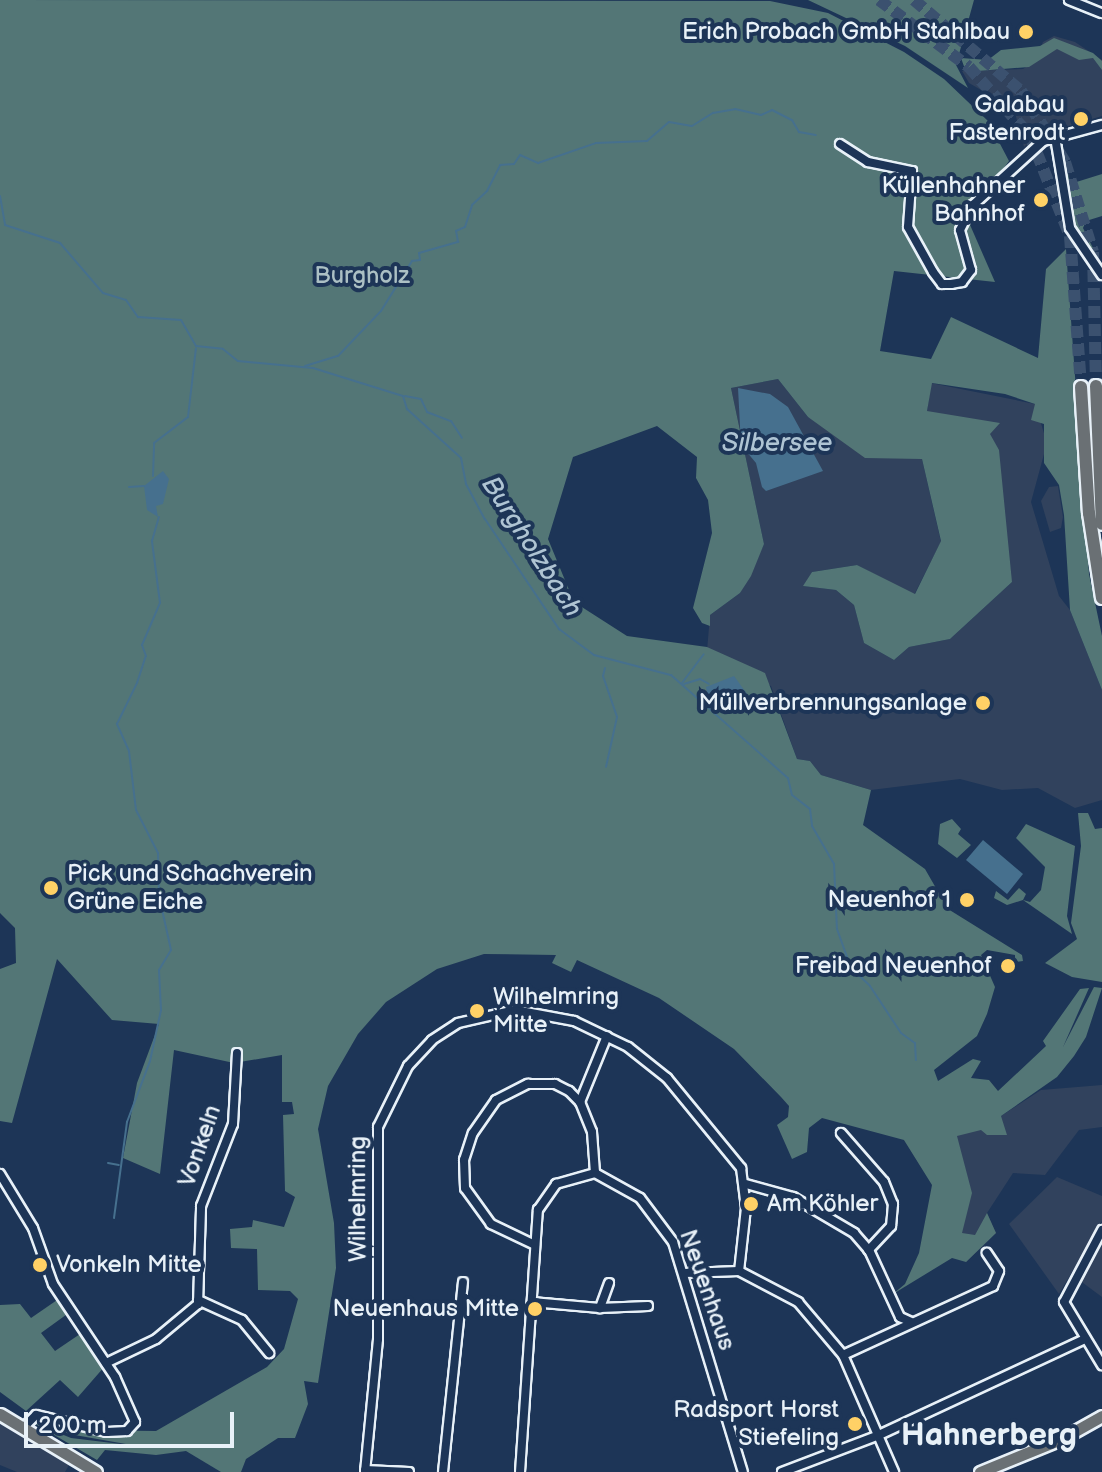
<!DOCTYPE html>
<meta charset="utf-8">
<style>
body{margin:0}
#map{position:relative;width:1102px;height:1472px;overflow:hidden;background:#1d3557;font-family:"Balsamiq Sans",sans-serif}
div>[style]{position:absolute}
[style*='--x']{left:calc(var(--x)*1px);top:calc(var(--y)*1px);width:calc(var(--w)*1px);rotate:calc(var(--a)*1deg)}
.built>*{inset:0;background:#31425d}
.green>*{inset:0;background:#537676}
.water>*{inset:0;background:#46708e}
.stream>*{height:2px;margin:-1px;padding:0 1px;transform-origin:1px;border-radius:1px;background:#46708e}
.highway-tunnel>*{height:12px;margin-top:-6px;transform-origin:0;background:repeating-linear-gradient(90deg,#3b516f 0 12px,transparent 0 18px)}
.roads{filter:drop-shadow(2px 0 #e8f1f8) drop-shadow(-2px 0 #e8f1f8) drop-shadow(0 2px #e8f1f8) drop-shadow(0 -2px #e8f1f8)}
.minor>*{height:8px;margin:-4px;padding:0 4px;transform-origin:4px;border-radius:4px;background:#1d3557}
.major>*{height:11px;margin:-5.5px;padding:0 5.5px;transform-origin:5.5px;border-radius:5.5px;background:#6a7074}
.highway>*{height:12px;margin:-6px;padding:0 6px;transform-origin:6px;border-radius:6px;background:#6a7074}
.dots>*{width:22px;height:22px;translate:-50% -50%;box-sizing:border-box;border:4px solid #1d3557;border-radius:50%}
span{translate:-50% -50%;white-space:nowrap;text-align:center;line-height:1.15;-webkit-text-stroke:8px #1d3557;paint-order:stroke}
.poi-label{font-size:24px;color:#e8f1f8}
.right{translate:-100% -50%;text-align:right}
.left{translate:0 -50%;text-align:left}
.park-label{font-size:24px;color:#acc0c4}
.street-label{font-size:24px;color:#e8f1f8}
.water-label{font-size:26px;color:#afc4d3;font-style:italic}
.district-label{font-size:32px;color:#e8f1f8;font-weight:700}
.scale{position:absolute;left:24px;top:1412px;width:210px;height:36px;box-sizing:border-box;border:4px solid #e8f1f8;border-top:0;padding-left:10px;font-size:24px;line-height:28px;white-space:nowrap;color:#e8f1f8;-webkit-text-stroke:6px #1d3557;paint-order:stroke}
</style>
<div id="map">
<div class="built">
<i style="clip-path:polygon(1054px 36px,1075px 42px,1102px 60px,1102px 116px,1038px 135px,1024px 147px,1014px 109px,969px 83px,962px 71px,1023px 69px,1035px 61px,1043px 42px)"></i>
<i style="clip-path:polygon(778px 379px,808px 417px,922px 459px,941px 542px,914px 595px,857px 565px,812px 572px,804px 586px,836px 590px,854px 605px,864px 643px,894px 660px,909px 647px,950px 639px,1012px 582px,927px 411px,931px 383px,1035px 404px,1047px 443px,1031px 502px,1059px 596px,1070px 610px,1102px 690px,1102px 800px,1075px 808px,1038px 788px,1002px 790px,960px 779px,871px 790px,821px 775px,810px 761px,797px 759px,771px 686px,707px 651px,710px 615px,740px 593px,764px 544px,731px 388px)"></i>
<i style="clip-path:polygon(1058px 486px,1063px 517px,1061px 528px,1050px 532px,1041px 501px,1049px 487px)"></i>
<i style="clip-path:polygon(1102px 1085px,1102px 1127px,1079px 1130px,1045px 1175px,1013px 1173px,987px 1213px,996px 1233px,966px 1262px,943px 1201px,904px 1140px,1001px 1116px,1041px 1090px)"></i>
<i style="clip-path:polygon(1057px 1177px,1102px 1196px,1102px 1221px,1059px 1294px,1009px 1224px)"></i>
<i style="clip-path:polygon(1102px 1238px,1102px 1297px,1079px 1280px)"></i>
<i style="clip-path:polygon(0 1423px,69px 1465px,65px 1472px,17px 1472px,0 1465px)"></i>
</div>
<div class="green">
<i style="clip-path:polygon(0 0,770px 1px,828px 13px,904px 52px,944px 79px,988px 121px,1009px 161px,967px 218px,995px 282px,894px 271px,880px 351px,931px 359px,951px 317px,1038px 358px,1046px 269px,1066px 249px,1089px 574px,1102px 636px,1102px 690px,1070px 610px,1064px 515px,1059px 485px,1044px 463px,1044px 424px,1031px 420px,1035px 404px,1005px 394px,932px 383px,927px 411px,1000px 423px,990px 434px,999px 450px,1012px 582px,950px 639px,909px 647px,894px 660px,864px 643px,854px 605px,836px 590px,803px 586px,812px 572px,857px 565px,915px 594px,941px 541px,922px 459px,865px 458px,808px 417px,778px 379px,731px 388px,764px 544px,751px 576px,740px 593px,710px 615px,710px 626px,702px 623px,693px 608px,712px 533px,708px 500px,696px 478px,697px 457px,657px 426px,573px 457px,548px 539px,574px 602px,627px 636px,707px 647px,765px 673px,797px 759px,810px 761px,821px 775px,871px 790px,863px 825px,925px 869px,948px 909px,1022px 955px,1023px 961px,1015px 962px,1015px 955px,1004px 953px,987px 950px,981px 955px,995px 987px,987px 1014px,977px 1036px,934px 1070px,938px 1081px,973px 1059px,981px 1061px,971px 1078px,989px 1080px,998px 1091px,1046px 1046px,1043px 1041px,1080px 989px,1089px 988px,1063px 1047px,1094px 987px,1102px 988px,1086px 1037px,1074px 1056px,1057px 1077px,1001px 1116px,1007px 1135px,987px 1135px,981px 1130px,957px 1136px,972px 1193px,962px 1233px,975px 1235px,987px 1213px,996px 1233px,966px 1262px,952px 1258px,893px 1294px,905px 1284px,919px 1253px,932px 1185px,904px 1140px,822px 1118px,809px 1128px,807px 1152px,792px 1159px,777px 1125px,788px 1117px,789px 1106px,781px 1097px,734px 1049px,659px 998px,577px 960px,571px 972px,552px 963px,556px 955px,484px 954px,437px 969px,386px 1002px,358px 1034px,328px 1086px,318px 1129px,334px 1223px,336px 1268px,318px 1383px,304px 1381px,308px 1404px,295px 1438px,278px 1438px,246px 1459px,241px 1472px,221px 1472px,186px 1451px,156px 1455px,105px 1450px,97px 1460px,32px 1422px,71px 1438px,137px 1446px,69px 1434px,38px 1418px,74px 1430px,156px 1431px,267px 1367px,284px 1349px,298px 1299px,290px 1291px,258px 1290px,257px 1249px,231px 1248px,230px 1229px,252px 1227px,253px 1220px,284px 1227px,295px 1197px,285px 1191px,283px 1115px,294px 1114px,292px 1102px,282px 1102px,282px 1055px,234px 1063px,174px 1050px,160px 1174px,123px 1158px,137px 1083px,159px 1024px,112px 1020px,57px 959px,12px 1123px,0 1121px,0 969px,16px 963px,15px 928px,0 913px)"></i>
<i style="clip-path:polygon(808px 0,974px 0,956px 65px,968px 88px,905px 46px)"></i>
<i style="clip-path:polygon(1054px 38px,1093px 53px,1102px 61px,1102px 70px,1093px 58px,1079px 60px,1057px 49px,1029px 67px,966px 72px,961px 58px,988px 60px,1001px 50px,1040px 46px)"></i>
<i style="clip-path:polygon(1081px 135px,1062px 141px,1070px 184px,1102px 174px,1102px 216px,1086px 221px,1083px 228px,1099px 260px,1070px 221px,1059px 140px)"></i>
<i style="clip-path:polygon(1078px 813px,1088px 813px,1095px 829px,1102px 828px,1102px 982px,1072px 977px,1045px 963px,1077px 939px,1071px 923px,1081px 846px)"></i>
<i style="clip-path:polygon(952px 819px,961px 829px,958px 834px,971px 845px,957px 858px,938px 844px,940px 824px)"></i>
<i style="clip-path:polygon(1026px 824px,1075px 846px,1067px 916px,1072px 934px,1023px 900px,1007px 905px,994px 898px,996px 891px,1008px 900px,1019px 888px,1026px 894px,1023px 900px,1030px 902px,1041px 890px,1045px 867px,1016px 838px)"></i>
<i style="clip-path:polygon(60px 1298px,70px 1312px,41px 1333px,55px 1351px,83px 1332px,105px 1366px,78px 1397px,60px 1380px,26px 1411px,0 1392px,0 1305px,20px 1304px,31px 1318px)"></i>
</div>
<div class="water">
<i style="clip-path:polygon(738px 388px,770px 394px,788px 407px,823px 471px,766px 491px,762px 487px,756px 463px,741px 445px)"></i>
<i style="clip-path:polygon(163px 471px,169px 479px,163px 504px,156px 506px,158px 517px,147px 510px,144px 486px)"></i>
<i style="clip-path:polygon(734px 676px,750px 698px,744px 705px,723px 708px,708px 697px,706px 687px)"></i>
<i style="clip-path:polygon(983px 840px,1023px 874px,1007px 894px,966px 860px)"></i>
</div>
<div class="stream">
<i style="--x:0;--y:196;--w:29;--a:80"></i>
<i style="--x:5;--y:225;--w:58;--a:18.1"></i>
<i style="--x:60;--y:243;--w:66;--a:49.3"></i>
<i style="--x:103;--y:293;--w:24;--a:17"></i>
<i style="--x:126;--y:300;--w:21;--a:55"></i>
<i style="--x:138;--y:317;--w:43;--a:4"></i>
<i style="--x:181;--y:320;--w:30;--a:60"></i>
<i style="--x:196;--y:346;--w:27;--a:6"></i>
<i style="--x:223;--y:349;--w:19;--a:39"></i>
<i style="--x:238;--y:361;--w:75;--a:5.3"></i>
<i style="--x:313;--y:368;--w:94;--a:17.3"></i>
<i style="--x:403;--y:396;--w:14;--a:73"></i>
<i style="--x:407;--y:409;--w:73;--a:42.2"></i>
<i style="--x:461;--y:458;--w:26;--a:79"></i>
<i style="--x:466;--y:484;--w:40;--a:62"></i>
<i style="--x:485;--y:519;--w:133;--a:56.1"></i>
<i style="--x:559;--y:629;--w:44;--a:36.6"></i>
<i style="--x:594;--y:655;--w:80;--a:14.6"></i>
<i style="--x:671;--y:675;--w:156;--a:41.4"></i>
<i style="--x:788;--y:778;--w:17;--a:77"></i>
<i style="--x:792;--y:795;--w:23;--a:38"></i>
<i style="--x:810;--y:809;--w:17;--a:83"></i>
<i style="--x:812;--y:826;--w:44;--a:59.9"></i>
<i style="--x:834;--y:864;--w:65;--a:87.4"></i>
<i style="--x:837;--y:929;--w:41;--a:70.3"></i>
<i style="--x:851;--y:968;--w:26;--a:43"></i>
<i style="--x:870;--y:986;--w:56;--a:56.6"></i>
<i style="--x:901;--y:1033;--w:17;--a:36"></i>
<i style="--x:915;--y:1043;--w:17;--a:87"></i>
<i style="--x:305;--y:366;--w:34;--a:-17"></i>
<i style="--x:338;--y:356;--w:62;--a:-46.3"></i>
<i style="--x:381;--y:311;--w:59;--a:-58.2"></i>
<i style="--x:412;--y:261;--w:8;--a:-7"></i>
<i style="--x:420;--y:260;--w:7;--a:-98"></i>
<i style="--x:419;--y:253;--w:41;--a:-15.8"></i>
<i style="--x:458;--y:242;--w:11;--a:-100"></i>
<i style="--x:456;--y:231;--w:10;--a:-24"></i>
<i style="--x:465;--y:227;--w:23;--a:-72"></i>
<i style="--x:472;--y:205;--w:21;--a:-43"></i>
<i style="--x:487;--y:191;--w:29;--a:-63"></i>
<i style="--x:500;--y:165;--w:14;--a:-4"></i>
<i style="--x:514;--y:164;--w:11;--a:-56"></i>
<i style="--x:520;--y:155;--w:20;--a:24"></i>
<i style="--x:538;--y:163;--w:61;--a:-19"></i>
<i style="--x:596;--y:143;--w:51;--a:-2.2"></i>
<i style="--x:647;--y:141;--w:29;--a:-41"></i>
<i style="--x:669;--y:122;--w:23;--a:10"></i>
<i style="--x:692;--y:126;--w:25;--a:-32"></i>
<i style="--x:713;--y:113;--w:22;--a:-10"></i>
<i style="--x:735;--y:109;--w:27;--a:13"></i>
<i style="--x:761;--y:115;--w:12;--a:-24"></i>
<i style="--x:772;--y:110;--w:22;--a:27"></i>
<i style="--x:792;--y:120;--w:14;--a:60"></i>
<i style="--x:799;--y:132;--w:17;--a:10"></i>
<i style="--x:405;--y:396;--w:16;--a:11"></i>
<i style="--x:421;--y:399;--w:14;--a:65"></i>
<i style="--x:427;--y:412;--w:26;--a:21"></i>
<i style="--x:451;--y:421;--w:20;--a:57"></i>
<i style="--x:153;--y:476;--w:33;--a:-88"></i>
<i style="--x:154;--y:443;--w:43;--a:-37.4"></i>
<i style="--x:188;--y:417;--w:69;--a:-83.4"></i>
<i style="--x:129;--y:487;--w:15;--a:-4"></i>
<i style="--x:605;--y:668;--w:8;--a:104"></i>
<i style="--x:603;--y:676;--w:43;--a:71.1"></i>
<i style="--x:617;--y:717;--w:51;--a:102.4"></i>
<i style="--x:682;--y:683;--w:36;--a:-53"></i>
<i style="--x:684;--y:684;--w:17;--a:-17"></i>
<i style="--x:700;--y:679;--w:10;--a:29"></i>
<i style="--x:108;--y:1163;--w:11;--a:10"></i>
<i style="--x:114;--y:1218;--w:97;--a:-82.3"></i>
<i style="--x:127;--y:1122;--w:65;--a:-69.3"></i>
<i style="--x:150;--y:1061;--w:52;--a:-77.8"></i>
<i style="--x:161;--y:1010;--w:40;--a:-92.9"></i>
<i style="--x:159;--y:970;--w:23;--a:-59"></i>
<i style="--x:171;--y:950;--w:55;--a:-102.5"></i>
<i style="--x:159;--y:896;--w:43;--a:-91.3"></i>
<i style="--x:158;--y:853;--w:48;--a:-117.1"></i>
<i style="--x:136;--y:810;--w:59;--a:-96.8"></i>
<i style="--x:129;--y:751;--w:30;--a:-114"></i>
<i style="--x:117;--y:724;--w:46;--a:-64"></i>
<i style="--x:137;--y:683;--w:28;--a:-72"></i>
<i style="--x:146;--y:656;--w:12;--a:-110"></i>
<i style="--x:142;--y:645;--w:46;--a:-66.8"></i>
<i style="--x:160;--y:603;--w:63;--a:-97.4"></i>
<i style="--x:152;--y:541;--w:25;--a:-74"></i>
</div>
<div class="highway-tunnel">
<i style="--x:879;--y:0;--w:112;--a:36.7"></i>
<i style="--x:969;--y:67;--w:92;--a:48.5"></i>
<i style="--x:1030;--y:136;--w:108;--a:68.2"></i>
<i style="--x:1070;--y:236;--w:151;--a:85.8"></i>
<i style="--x:914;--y:0;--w:140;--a:40.4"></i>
<i style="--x:1021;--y:91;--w:84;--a:58.2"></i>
<i style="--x:1065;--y:162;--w:94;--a:72.7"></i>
<i style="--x:1093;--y:252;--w:134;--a:88.7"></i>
</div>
<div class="roads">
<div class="minor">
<i style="--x:1069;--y:0;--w:35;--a:22"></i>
<i style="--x:1055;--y:137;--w:92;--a:80.6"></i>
<i style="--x:1070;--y:228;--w:57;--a:55.8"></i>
<i style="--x:840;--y:144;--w:33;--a:33"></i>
<i style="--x:868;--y:162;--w:45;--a:11.6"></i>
<i style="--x:912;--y:171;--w:56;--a:94.1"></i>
<i style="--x:908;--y:227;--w:51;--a:60.9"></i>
<i style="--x:933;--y:272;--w:15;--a:53"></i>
<i style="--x:942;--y:284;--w:9;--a:0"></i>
<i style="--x:951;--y:284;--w:11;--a:-10"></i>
<i style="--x:962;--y:282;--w:15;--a:-53"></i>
<i style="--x:971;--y:270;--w:41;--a:-105.4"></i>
<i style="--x:960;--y:230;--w:28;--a:-63"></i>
<i style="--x:973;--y:205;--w:95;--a:-42.4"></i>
<i style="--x:1043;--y:141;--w:61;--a:-15.2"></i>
<i style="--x:580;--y:1102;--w:71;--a:-67.8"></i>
<i style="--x:841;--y:1133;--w:65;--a:48.7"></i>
<i style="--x:884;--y:1182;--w:24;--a:68"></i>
<i style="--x:893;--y:1204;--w:22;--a:95"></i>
<i style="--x:891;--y:1226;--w:33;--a:133"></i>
<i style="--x:0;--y:1174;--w:63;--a:58.6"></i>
<i style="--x:33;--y:1228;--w:59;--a:70.3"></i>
<i style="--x:53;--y:1284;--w:112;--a:56.3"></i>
<i style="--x:115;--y:1377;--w:49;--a:66"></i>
<i style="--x:135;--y:1422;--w:12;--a:132"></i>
<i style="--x:127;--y:1431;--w:20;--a:177"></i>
<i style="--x:107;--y:1432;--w:73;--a:-166.5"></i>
<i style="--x:36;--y:1415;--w:18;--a:135"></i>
<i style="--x:746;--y:1184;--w:49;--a:15.5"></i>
<i style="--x:793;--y:1197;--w:71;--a:30.5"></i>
<i style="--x:854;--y:1233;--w:23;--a:49"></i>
<i style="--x:869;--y:1250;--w:74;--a:65.2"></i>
<i style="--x:900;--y:1317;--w:12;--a:24"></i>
<i style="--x:1102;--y:1230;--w:81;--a:117.8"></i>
<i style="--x:1064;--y:1302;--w:74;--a:58.9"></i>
<i style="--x:535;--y:1245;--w:49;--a:-154.5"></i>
<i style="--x:491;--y:1224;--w:44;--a:-125.8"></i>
<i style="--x:465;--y:1188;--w:28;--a:-92"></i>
<i style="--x:464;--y:1160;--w:28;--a:-72"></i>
<i style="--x:473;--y:1133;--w:40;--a:-55.1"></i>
<i style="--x:496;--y:1100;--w:36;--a:-27"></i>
<i style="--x:528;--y:1084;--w:27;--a:0"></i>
<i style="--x:555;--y:1084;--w:16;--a:27"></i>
<i style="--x:569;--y:1091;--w:16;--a:45"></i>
<i style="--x:580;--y:1102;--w:32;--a:68"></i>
<i style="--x:592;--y:1132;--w:41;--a:85.8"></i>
<i style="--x:685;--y:1273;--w:54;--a:-2.1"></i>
<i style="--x:739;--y:1271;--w:67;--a:27.7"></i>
<i style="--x:798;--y:1302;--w:70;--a:49.7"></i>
<i style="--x:843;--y:1355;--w:128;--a:66.4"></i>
<i style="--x:609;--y:1283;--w:27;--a:110"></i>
<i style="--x:600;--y:1308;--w:48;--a:-2.4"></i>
<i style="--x:198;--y:1300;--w:48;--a:24.4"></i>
<i style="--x:242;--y:1320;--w:43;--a:50.7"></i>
<i style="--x:532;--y:1302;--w:68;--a:5"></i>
<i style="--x:843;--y:1355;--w:165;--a:-24.7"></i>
<i style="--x:993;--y:1286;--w:16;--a:-68"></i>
<i style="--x:999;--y:1271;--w:22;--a:-124"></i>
<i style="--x:106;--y:1363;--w:55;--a:-25.6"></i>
<i style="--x:156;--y:1339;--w:55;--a:-39.8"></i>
<i style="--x:198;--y:1304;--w:98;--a:-88.2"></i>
<i style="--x:201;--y:1206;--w:88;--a:-68.7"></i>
<i style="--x:233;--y:1124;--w:71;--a:-86.8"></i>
<i style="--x:365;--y:1470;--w:44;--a:2.6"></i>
<i style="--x:365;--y:1472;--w:134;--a:-84.4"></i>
<i style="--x:378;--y:1339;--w:212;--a:-90"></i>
<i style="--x:378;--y:1127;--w:68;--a:-63.8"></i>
<i style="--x:408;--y:1066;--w:35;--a:-47"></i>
<i style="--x:432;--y:1040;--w:31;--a:-33"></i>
<i style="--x:458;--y:1023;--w:58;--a:-12.8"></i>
<i style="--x:515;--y:1010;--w:60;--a:10.6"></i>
<i style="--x:574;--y:1021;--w:60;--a:25.7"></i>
<i style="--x:628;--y:1047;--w:50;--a:38.5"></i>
<i style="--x:667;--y:1078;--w:117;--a:50.6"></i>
<i style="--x:741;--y:1168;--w:40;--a:82.9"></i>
<i style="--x:746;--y:1208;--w:63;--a:96.3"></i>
<i style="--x:443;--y:1472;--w:191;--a:-84"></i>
<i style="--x:520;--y:1472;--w:263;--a:-86.1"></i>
<i style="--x:538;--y:1210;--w:32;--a:-55"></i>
<i style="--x:556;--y:1184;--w:41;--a:-15.8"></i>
<i style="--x:595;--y:1173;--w:51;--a:29.1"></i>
<i style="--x:640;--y:1198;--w:55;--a:53.1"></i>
<i style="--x:673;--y:1242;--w:240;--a:73.1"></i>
<i style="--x:782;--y:1472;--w:104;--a:-20.9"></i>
<i style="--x:879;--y:1435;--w:227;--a:-25"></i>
</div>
<div class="major">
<i style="--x:0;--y:1414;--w:112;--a:31.1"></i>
<i style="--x:980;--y:1472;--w:87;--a:-22.2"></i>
<i style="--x:1061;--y:1439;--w:47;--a:-29.3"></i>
</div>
<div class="highway">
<i style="--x:1096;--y:386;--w:138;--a:87.5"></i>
<i style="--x:1081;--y:387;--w:126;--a:86.4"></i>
<i style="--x:1089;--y:513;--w:86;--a:81.3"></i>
</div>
</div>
<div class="dots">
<i style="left:1026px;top:32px;background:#ffd166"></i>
<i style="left:1081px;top:119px;background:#ffd166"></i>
<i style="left:1041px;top:200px;background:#ffd166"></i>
<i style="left:983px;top:703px;background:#ffd166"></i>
<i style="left:51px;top:888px;background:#ffd166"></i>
<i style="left:967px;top:900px;background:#ffd166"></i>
<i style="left:1008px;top:966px;background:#ffd166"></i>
<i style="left:477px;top:1011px;background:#ffd166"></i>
<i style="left:751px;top:1204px;background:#ffd166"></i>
<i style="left:40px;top:1265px;background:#ffd166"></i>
<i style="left:535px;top:1309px;background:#ffd166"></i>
<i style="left:855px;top:1424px;background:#ffd166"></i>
</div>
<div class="poi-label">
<span class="right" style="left:1010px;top:32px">Erich Probach GmbH Stahlbau</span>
<span class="right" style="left:1065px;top:119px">Galabau<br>Fastenrodt</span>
<span class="right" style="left:1025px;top:200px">Küllenhahner<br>Bahnhof</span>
<span class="right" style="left:967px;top:703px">Müllverbrennungsanlage</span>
<span class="left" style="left:67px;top:888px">Pick und Schachverein<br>Grüne Eiche</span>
<span class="right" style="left:951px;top:900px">Neuenhof 1</span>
<span class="right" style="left:992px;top:966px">Freibad Neuenhof</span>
<span class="left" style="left:493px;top:1011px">Wilhelmring<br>Mitte</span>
<span class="left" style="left:767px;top:1204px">Am Köhler</span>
<span class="left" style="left:56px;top:1265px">Vonkeln Mitte</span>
<span class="right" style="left:519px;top:1309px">Neuenhaus Mitte</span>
<span class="right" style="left:839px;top:1424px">Radsport Horst<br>Stiefeling</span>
</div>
<div class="park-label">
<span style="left:362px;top:276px">Burgholz</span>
</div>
<div class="street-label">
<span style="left:200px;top:1146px;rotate:-71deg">Vonkeln</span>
<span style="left:358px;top:1199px;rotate:-90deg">Wilhelmring</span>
<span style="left:707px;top:1290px;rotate:71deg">Neuenhaus</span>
</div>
<div class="water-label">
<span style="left:777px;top:444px">Silbersee</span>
<span style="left:531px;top:547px;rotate:57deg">Burgholzbach</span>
</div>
<div class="district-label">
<span style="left:989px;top:1436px">Hahnerberg</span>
</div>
<div class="scale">200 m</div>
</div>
